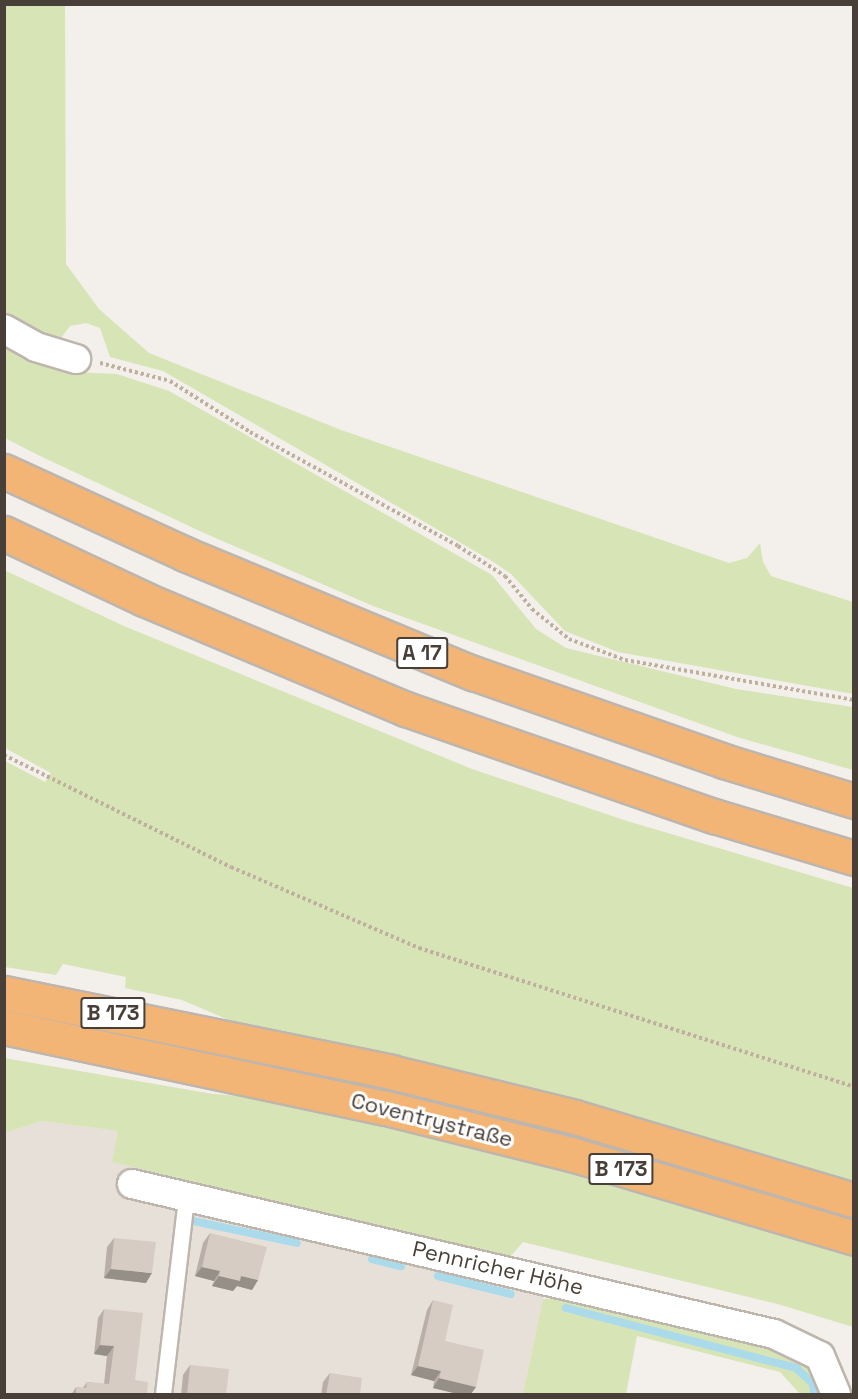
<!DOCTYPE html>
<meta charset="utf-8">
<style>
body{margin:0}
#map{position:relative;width:858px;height:1399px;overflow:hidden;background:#f3efea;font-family:"Space Grotesk",sans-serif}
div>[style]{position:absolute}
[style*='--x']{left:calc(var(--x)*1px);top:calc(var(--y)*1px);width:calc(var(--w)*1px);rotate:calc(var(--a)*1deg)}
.residential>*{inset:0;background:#e7e0d8}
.green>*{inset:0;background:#d7e4b6}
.stream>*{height:8px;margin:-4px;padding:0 4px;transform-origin:4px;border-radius:4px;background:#abdbeb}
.path>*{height:4px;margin-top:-2px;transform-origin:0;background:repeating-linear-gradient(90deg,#bfaf9f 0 3px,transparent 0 6px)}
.roads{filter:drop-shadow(2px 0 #beb5ad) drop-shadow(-2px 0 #beb5ad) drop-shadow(0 2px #beb5ad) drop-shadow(0 -2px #beb5ad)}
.lane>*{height:15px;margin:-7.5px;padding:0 7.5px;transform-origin:7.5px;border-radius:7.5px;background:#fff}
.street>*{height:28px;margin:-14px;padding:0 14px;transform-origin:14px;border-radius:14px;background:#fff}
.highway>*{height:33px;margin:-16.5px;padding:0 16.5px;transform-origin:16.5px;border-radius:16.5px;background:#f2b576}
.wall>*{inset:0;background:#b9afa8}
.shaded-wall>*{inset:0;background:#968f88}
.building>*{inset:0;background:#d7ccc3}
span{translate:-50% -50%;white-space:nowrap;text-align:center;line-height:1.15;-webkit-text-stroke:6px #fff;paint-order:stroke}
.shield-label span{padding:2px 4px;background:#fff;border:2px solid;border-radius:4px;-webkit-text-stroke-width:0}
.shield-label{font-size:21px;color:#473f38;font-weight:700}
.street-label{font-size:22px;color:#473f38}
.frame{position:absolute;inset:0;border:6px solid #473f38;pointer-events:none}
</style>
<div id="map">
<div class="residential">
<i style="clip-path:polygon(42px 1121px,119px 1131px,113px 1162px,550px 1267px,523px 1394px,5px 1394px,5px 1133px)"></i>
</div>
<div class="green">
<i style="clip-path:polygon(5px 5px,65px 5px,66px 264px,99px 309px,149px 353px,341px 430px,729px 563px,747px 558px,760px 543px,763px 562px,771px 576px,853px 602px,853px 694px,618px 652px,565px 631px,511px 574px,492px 561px,163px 371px,110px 357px,100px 328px,86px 323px,70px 326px,59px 341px,5px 322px)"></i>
<i style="clip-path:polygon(4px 343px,74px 372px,117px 374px,169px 391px,492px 575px,536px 629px,566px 648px,736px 689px,853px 707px,853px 770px,737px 737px,373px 606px,204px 533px,38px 455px,5px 438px)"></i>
<i style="clip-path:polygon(4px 570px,124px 626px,472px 769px,627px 821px,853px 888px,853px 1185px,391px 1056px,231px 1021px,182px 1000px,125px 988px,126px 977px,63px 964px,56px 975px,5px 967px,5px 761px,45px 782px,51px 773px,5px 748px)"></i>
<i style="clip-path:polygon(4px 1058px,213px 1094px,282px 1099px,402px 1126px,853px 1254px,853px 1327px,781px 1305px,523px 1242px,509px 1258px,112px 1162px,118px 1131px,42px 1121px,5px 1133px)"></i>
<i style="clip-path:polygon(562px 1298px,796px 1356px,815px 1368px,827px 1394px,800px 1394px,780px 1372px,637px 1336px,626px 1394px,523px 1394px,543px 1299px)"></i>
</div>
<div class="stream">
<i style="--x:193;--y:1221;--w:106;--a:11.9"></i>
<i style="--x:372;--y:1259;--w:30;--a:14"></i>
<i style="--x:438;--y:1276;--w:75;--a:13.9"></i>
<i style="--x:566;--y:1308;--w:238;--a:14.6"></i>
<i style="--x:796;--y:1368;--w:23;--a:43"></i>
<i style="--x:813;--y:1384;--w:10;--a:84"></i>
</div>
<div class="path">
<i style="--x:4;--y:121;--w:1;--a:90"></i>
<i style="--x:100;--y:363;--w:72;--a:14.4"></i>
<i style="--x:170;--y:381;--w:95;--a:32.5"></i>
<i style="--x:250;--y:432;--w:237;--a:28.7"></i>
<i style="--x:458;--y:546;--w:56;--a:32.6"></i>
<i style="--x:505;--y:576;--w:43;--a:50.7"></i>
<i style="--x:532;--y:609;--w:48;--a:39"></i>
<i style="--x:569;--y:639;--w:60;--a:20.6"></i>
<i style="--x:625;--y:660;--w:232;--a:9.9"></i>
<i style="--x:4;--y:755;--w:253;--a:26.3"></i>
<i style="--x:231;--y:867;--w:205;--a:23.3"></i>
<i style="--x:419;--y:948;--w:457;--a:17.7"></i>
</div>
<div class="roads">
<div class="lane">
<i style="--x:163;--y:1394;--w:198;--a:-83.3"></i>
</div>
<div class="street">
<i style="--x:4;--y:329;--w:37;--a:29"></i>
<i style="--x:36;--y:347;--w:42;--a:16.7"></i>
<i style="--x:132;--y:1184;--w:659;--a:13.15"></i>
<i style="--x:774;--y:1334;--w:51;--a:25.6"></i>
<i style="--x:820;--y:1356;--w:41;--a:67.2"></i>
</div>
<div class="highway">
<i style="--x:4;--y:471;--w:199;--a:24.6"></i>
<i style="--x:185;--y:554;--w:312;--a:22.5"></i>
<i style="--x:473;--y:673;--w:266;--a:19.3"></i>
<i style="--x:724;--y:761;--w:136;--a:17.1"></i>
<i style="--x:4;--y:533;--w:155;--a:25.2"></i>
<i style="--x:144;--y:599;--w:284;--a:22.8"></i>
<i style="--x:406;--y:709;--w:326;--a:19.2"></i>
<i style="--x:714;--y:816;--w:146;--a:16.7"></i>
<i style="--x:4;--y:993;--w:395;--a:11.5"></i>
<i style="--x:391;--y:1072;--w:189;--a:13.7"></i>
<i style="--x:575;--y:1117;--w:291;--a:16.6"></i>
<i style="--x:4;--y:1027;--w:390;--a:12"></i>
<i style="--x:386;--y:1108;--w:191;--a:14"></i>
<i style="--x:571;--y:1154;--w:295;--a:16.5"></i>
</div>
</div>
<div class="wall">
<i style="clip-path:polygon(210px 1233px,258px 1280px,252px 1290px,237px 1286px,233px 1291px,212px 1286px,214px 1281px,195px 1276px,203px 1243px)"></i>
<i style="clip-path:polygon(114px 1238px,146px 1283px,104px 1278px,107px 1247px)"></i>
<i style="clip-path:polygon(433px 1300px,445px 1341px,476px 1387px,470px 1395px,462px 1395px,433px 1388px,434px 1381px,411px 1375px,427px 1310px)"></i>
<i style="clip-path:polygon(104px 1309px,135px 1380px,147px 1395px,71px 1395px,76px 1387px,83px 1388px,87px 1382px,104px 1384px,107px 1356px,94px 1354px,98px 1318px)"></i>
<i style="clip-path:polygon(190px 1365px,226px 1395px,181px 1395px,183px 1375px)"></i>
<i style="clip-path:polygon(330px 1373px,360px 1395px,321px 1395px,323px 1382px)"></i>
</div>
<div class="shaded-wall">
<i style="clip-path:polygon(202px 1267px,220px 1271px,214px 1281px,195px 1276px)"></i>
<i style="clip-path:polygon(111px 1269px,152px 1273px,146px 1283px,104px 1278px)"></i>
<i style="clip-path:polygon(219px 1276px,241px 1276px,258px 1280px,252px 1290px,237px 1286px,233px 1291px,212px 1286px)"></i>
<i style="clip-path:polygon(100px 1345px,114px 1346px,107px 1356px,94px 1354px)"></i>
<i style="clip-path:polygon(418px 1366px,441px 1371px,434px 1381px,411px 1375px)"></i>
<i style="clip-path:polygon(439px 1378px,476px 1387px,470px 1395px,462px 1395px,433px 1388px)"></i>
</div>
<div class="building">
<i style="clip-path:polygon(210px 1233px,267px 1247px,258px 1280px,241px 1276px,240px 1281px,219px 1276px,220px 1271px,202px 1267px)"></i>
<i style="clip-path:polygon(114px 1238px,156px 1242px,152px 1273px,111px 1269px)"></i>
<i style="clip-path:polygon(433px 1300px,453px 1305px,445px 1341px,484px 1350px,476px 1387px,439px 1378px,441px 1371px,418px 1366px)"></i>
<i style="clip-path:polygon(104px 1309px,143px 1313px,135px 1380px,148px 1382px,147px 1395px,76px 1395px,76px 1387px,86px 1388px,87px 1382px,109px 1384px,114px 1346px,100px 1345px)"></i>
<i style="clip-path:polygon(190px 1365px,229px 1369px,226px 1395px,187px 1395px)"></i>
<i style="clip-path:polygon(330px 1373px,362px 1378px,360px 1395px,326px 1395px)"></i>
</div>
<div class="shield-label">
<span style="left:422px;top:653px">A 17</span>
<span style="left:113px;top:1013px">B 173</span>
<span style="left:621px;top:1169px">B 173</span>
</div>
<div class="street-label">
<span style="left:432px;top:1120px;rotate:14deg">Coventrystraße</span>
<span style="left:498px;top:1268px;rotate:13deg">Pennricher Höhe</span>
</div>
<div class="frame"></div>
</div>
